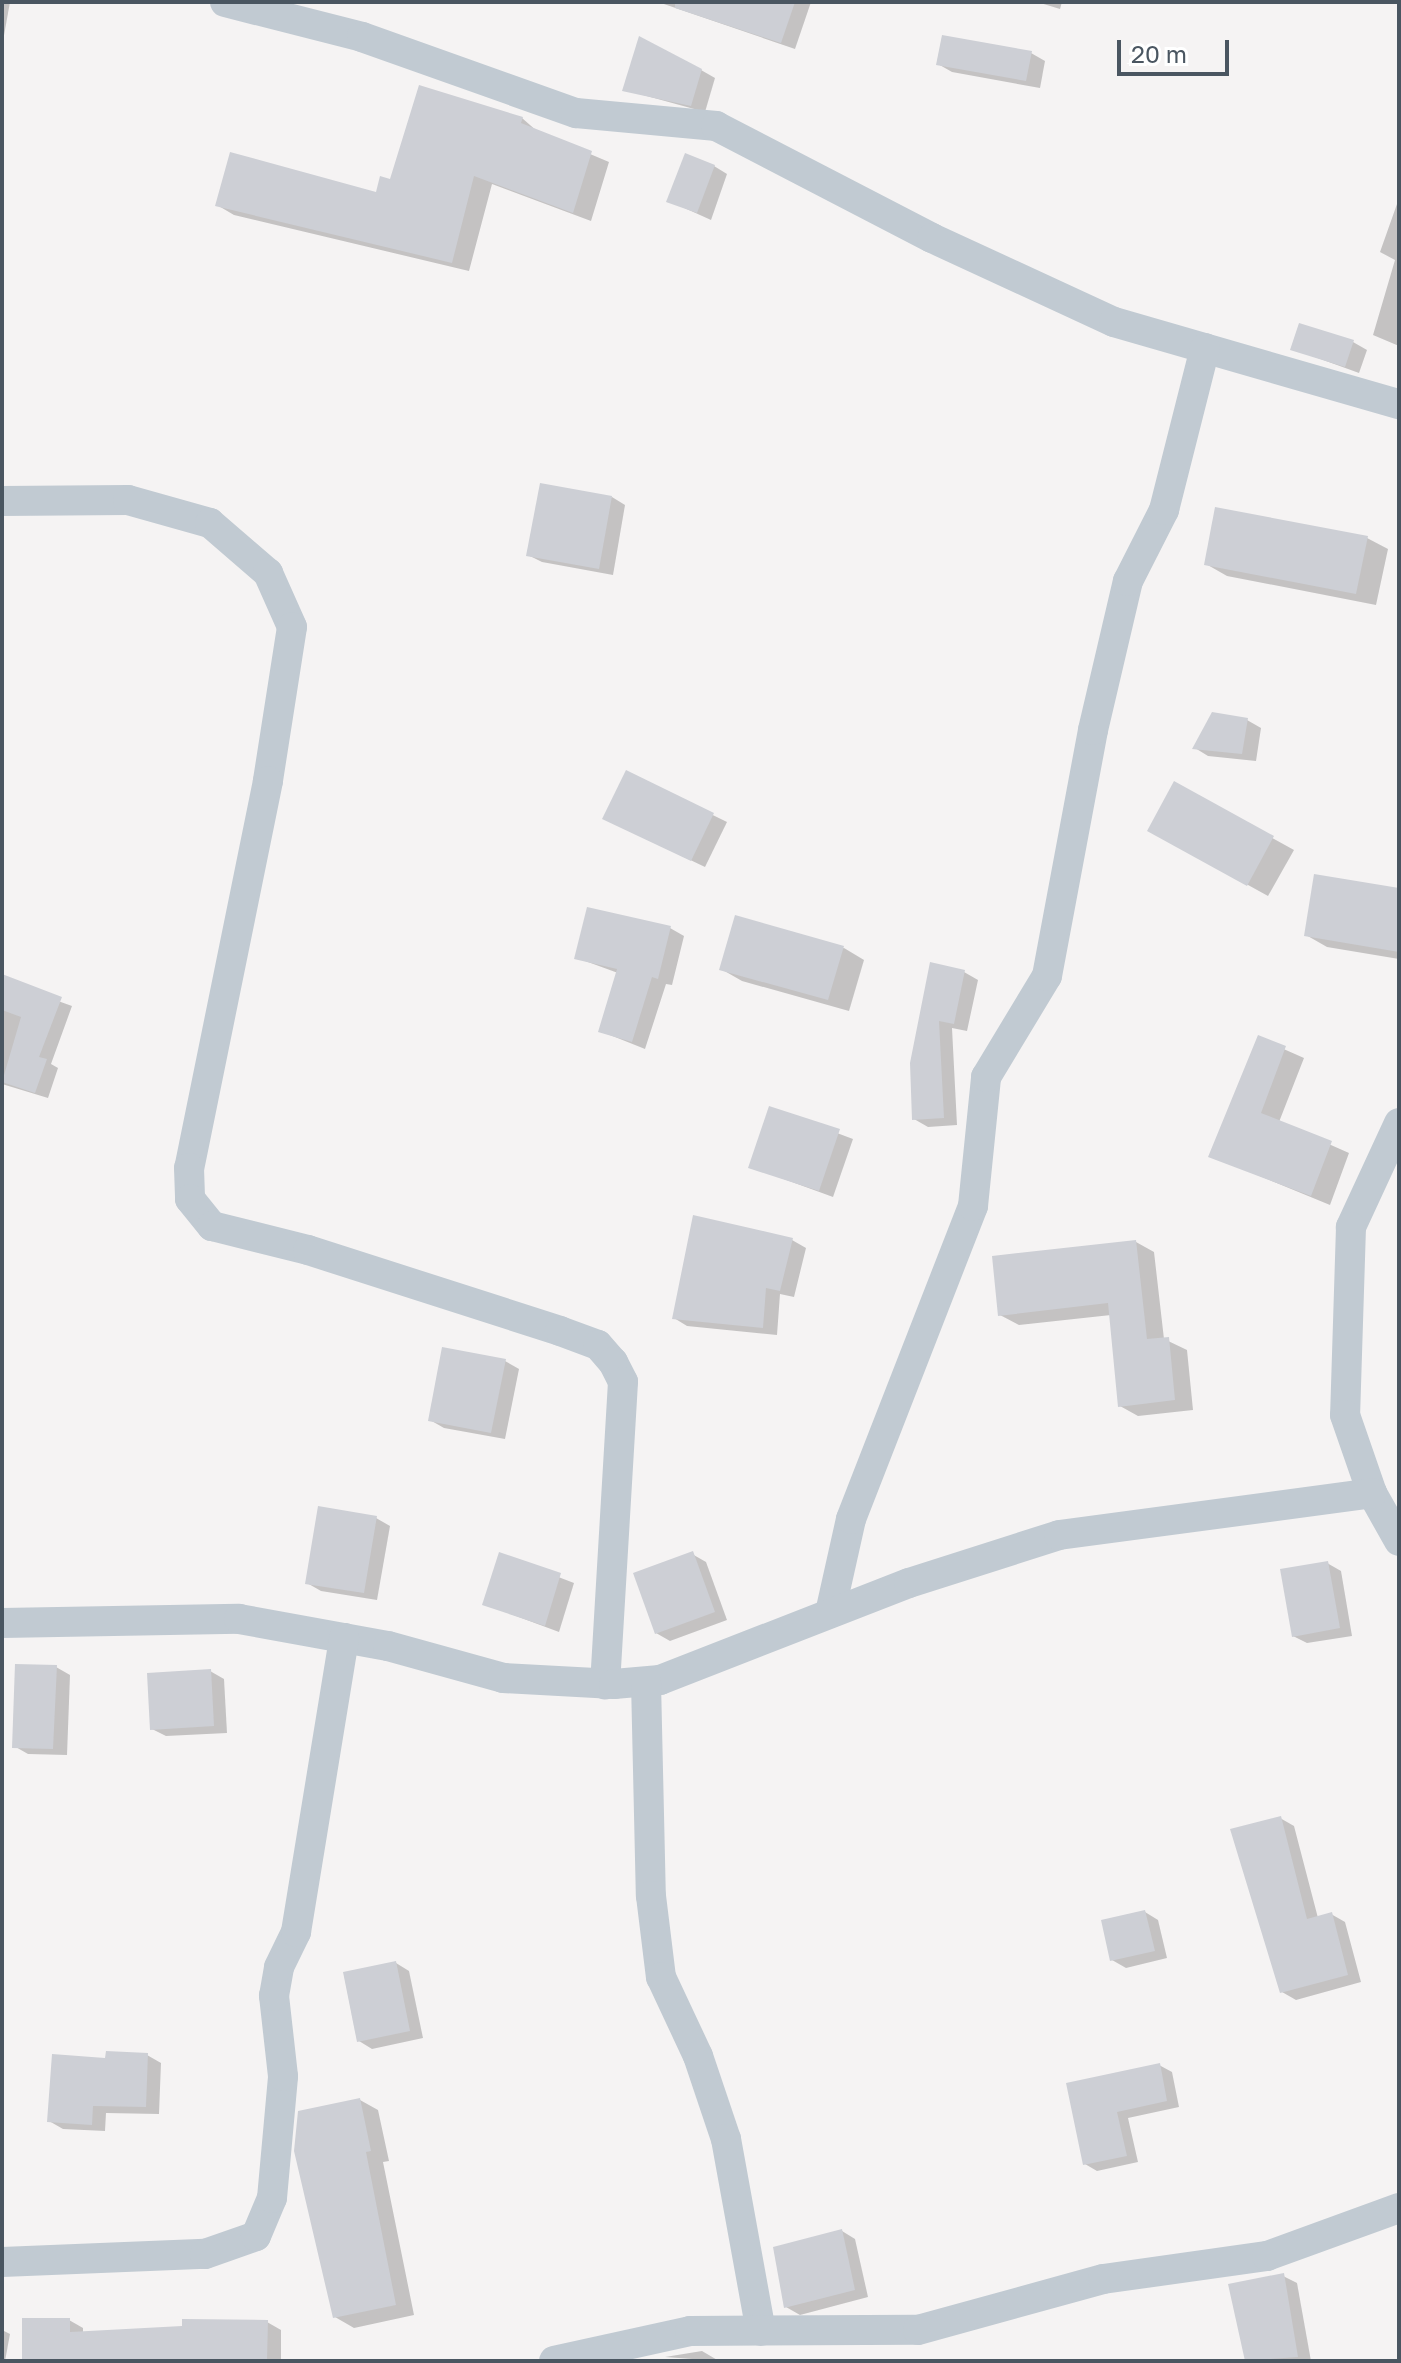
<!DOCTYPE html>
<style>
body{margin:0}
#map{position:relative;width:1401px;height:2363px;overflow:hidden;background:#f5f3f3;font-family:"Golos Text",sans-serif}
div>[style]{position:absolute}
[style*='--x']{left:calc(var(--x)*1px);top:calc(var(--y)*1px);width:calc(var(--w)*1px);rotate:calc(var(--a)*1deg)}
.shadow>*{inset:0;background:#0003}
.building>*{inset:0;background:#cdcfd5}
.street>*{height:30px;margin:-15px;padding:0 15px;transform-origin:15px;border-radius:15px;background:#c1cad2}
span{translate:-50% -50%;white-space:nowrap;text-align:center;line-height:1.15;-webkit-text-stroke:6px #fff;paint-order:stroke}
.frame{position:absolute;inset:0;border:4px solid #4a5661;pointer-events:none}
.scale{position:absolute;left:1117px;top:40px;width:112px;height:36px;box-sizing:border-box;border:4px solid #4a5661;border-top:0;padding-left:10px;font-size:24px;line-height:28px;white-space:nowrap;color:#4a5661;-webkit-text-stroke:6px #fff;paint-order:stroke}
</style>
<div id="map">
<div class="shadow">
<i style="clip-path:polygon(2px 2px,10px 2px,3px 41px,2px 41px)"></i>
<i style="clip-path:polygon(658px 2px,811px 2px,795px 49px)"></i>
<i style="clip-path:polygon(1037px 2px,1062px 2px,1060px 9px)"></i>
<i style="clip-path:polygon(1031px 53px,1045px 61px,1040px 88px,952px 72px,938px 64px)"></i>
<i style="clip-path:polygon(701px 70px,715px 78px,705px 112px,625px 90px)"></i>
<i style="clip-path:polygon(522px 118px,538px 132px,609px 162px,591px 221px,492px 184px,469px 271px,234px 215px,217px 205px,378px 195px,391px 181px)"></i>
<i style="clip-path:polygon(714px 166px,727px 174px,711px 220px,669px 201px)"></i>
<i style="clip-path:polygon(1397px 204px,1399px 205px,1399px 346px,1373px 335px,1395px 260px,1380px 252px)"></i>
<i style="clip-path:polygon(1353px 342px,1367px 350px,1359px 373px,1293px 349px)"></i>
<i style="clip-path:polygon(612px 497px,625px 505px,613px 575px,542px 562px,528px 555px)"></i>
<i style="clip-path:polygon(1367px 538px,1388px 549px,1376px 605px,1227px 576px,1206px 564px)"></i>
<i style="clip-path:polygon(1247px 720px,1261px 728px,1256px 761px,1208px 756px,1195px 748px)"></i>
<i style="clip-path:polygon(627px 773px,727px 822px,705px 867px,619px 826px)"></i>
<i style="clip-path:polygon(1175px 784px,1294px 850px,1268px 896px,1170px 842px)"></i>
<i style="clip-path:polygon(1399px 890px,1399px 959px,1327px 947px,1306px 935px)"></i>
<i style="clip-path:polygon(670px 928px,684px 936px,672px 985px,666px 984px,645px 1049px,600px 1031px,618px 973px,577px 958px)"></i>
<i style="clip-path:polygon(844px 948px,864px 960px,849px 1011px,742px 981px,721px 969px)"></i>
<i style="clip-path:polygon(964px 972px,978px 980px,967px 1031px,952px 1028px,957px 1125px,928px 1127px,914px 1119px,912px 1063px)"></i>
<i style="clip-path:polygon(2px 981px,72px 1006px,51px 1064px,58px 1068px,48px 1098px,2px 1084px)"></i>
<i style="clip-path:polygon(1259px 1038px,1304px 1058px,1279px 1122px,1349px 1153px,1330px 1205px,1211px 1156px)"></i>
<i style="clip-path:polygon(770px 1108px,853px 1139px,833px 1197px,751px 1167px)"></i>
<i style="clip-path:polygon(792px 1240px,806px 1248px,794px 1297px,780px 1294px,777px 1335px,687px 1326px,674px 1318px)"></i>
<i style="clip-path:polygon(1136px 1242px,1154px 1252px,1164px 1339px,1187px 1350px,1193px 1410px,1138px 1416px,1120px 1406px,1111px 1315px,1019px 1325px,1000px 1315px)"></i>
<i style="clip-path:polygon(505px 1361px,519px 1369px,505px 1439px,444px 1428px,430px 1420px)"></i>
<i style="clip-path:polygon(376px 1518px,390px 1526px,377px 1600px,321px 1591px,307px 1583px)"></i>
<i style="clip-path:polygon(692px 1554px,706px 1562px,727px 1620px,670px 1641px,656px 1633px)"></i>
<i style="clip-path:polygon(501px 1555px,574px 1583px,559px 1632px,484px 1604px)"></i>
<i style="clip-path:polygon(1327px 1563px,1341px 1571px,1352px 1636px,1307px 1643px,1293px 1636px)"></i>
<i style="clip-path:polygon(56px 1667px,70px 1675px,67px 1755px,28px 1754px,14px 1746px)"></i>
<i style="clip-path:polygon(210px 1671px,224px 1679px,227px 1733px,166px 1736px,152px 1729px)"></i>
<i style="clip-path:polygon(1280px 1818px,1294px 1826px,1318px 1918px,1331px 1914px,1345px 1922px,1361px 1982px,1296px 2000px,1282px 1992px)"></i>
<i style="clip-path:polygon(1145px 1912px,1158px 1920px,1167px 1958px,1126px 1968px,1112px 1960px)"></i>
<i style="clip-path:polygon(396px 1963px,409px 1971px,423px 2038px,372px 2049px,359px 2041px)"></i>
<i style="clip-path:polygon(147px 2055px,161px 2063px,159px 2114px,106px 2113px,105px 2131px,63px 2129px,49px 2121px,107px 2060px)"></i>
<i style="clip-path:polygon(1159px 2065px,1172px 2072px,1179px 2107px,1128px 2118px,1138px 2162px,1097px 2171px,1085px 2164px,1068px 2084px)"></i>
<i style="clip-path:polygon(360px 2100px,378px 2110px,389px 2161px,383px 2162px,414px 2315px,354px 2328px,335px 2317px)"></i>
<i style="clip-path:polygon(842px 2231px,855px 2239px,868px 2297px,800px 2315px,786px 2307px)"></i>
<i style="clip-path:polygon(1283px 2276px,1297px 2283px,1311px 2361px,1247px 2361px,1230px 2286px)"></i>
<i style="clip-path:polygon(69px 2320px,83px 2328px,83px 2333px,267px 2322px,281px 2330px,281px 2361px,24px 2361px)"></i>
<i style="clip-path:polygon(2px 2330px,10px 2334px,5px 2361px,2px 2361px)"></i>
<i style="clip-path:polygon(702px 2351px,719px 2361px,665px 2357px)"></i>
</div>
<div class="building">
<i style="clip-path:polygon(675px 2px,795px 2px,781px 43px,675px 8px)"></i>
<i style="clip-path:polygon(942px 35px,1032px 51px,1026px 81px,936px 65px)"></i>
<i style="clip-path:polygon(639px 36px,702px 69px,691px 106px,622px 91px)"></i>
<i style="clip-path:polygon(419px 85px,523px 117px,521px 123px,592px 151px,573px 213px,474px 176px,452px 263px,215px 206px,230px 152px,376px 192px,380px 176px,390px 179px)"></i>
<i style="clip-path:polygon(685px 153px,715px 165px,697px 213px,666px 202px)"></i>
<i style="clip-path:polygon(1299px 323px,1354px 340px,1345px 367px,1290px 350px)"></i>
<i style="clip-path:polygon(540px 483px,612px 496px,599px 569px,526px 556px)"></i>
<i style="clip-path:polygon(1215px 507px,1368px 536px,1356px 594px,1204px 565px)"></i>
<i style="clip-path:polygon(1212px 712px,1248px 718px,1242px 754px,1192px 749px)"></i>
<i style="clip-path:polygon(626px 770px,714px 813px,691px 861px,602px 819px)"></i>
<i style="clip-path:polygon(1174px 781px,1274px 836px,1247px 886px,1147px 831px)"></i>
<i style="clip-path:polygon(1314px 874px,1399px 888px,1399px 952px,1304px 936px)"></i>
<i style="clip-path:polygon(587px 907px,671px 926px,658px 979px,652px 977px,632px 1042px,598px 1032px,617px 969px,574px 959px)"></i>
<i style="clip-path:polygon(735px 915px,844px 946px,828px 1000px,719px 970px)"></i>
<i style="clip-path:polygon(930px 962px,965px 970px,954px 1024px,939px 1021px,944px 1118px,912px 1120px,910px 1063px)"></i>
<i style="clip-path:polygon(2px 974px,62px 997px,39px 1057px,47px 1059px,35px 1093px,2px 1082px,21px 1017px,2px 1010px)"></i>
<i style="clip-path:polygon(1258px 1035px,1286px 1046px,1261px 1113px,1332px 1141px,1311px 1196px,1208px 1157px)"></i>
<i style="clip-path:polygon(769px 1106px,840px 1129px,819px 1191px,748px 1168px)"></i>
<i style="clip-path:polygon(693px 1215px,793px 1238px,780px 1291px,766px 1288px,763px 1328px,672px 1319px)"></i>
<i style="clip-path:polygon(1136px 1240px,1147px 1339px,1169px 1337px,1175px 1400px,1118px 1407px,1108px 1303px,998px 1316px,992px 1256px)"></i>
<i style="clip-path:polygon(442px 1347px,506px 1359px,491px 1433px,428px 1421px)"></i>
<i style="clip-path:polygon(318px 1506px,377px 1516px,364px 1593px,305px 1584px)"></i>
<i style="clip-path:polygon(693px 1551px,715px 1612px,655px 1634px,633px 1573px)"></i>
<i style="clip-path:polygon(499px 1552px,561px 1573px,545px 1626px,482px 1605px)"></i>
<i style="clip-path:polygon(1328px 1561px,1340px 1628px,1292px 1637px,1280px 1569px)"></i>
<i style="clip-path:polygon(15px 1664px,57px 1665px,53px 1749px,12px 1748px)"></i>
<i style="clip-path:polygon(211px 1669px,214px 1726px,150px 1730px,147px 1673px)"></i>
<i style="clip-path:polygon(1281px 1816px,1307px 1919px,1332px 1912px,1348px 1975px,1280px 1993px,1230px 1829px)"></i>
<i style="clip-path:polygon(1145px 1910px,1155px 1951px,1110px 1961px,1101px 1920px)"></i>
<i style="clip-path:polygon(396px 1961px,410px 2031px,357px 2042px,343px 1972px)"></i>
<i style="clip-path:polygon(106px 2051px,148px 2053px,146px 2107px,93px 2106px,92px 2125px,47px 2122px,52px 2054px,105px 2058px)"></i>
<i style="clip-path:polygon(1160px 2063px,1167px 2101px,1117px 2112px,1127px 2156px,1083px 2165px,1066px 2083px)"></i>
<i style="clip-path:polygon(360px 2098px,371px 2151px,366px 2152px,396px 2305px,333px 2318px,294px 2151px,298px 2111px)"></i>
<i style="clip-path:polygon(842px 2229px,855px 2290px,784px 2308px,773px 2247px)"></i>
<i style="clip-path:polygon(1284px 2273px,1298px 2357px,1245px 2361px,1228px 2284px)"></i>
<i style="clip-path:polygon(22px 2318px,70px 2318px,70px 2332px,182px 2326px,182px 2319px,268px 2320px,267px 2361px,22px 2361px)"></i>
</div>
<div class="street">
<i style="--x:225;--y:2;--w:141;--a:14.3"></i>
<i style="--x:362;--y:37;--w:227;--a:19.6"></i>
<i style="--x:576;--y:113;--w:141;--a:5.3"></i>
<i style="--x:716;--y:126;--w:243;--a:27.4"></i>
<i style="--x:932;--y:238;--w:200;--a:24.8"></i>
<i style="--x:1114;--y:322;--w:297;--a:16.1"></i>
<i style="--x:2;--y:501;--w:126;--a:-0.5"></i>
<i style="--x:128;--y:500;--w:85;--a:15.7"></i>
<i style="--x:210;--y:523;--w:77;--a:40.8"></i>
<i style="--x:268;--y:573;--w:59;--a:66"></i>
<i style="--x:292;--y:627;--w:156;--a:98.9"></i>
<i style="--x:268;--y:781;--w:395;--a:101.5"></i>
<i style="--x:189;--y:1168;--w:31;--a:88"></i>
<i style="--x:190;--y:1199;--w:35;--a:51"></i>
<i style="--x:212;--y:1226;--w:99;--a:14"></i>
<i style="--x:308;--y:1250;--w:265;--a:17.8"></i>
<i style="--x:560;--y:1331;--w:40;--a:20.2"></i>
<i style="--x:598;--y:1345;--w:23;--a:49"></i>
<i style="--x:613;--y:1362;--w:22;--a:63"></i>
<i style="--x:623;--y:1382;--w:303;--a:93.4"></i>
<i style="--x:1399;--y:1123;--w:115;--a:114.8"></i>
<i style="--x:1351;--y:1227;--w:188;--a:91.8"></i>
<i style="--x:1345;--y:1415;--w:83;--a:70.9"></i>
<i style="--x:1372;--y:1493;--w:55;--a:60.6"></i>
<i style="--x:830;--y:1613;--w:96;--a:-77.4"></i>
<i style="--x:851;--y:1519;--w:336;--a:-68.7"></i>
<i style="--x:973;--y:1206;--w:130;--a:-84.2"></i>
<i style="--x:986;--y:1077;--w:118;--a:-58.9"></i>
<i style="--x:1047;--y:976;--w:250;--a:-79.4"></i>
<i style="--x:1093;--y:730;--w:153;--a:-76.8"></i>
<i style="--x:1128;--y:581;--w:80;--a:-63.1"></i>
<i style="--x:1164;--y:510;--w:167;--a:-75.8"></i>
<i style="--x:2;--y:1623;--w:237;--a:-1"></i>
<i style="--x:239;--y:1619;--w:151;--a:10.3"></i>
<i style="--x:388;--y:1646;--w:119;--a:15.5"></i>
<i style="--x:503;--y:1678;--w:111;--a:3.1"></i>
<i style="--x:614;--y:1684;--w:46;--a:-5"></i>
<i style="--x:660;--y:1680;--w:267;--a:-21.3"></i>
<i style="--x:909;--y:1583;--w:157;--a:-17.7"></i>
<i style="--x:1059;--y:1535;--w:316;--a:-7.6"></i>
<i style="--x:646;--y:1682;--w:214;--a:88.7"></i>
<i style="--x:651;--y:1896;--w:82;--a:83"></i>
<i style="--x:661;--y:1977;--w:87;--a:64.9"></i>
<i style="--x:698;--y:2056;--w:88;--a:71.4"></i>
<i style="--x:726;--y:2139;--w:195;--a:79.7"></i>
<i style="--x:2;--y:2262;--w:203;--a:-2.3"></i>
<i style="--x:205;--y:2254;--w:54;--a:-19.4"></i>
<i style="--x:256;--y:2236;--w:41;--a:-67.2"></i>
<i style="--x:272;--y:2198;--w:122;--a:-84.8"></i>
<i style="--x:283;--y:2076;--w:81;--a:-96.4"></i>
<i style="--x:274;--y:1996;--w:29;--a:-80"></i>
<i style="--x:279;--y:1967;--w:39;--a:-64"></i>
<i style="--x:296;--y:1932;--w:298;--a:-80.7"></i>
<i style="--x:554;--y:2361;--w:139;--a:-12.4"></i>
<i style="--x:690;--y:2331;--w:228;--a:-0.3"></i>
<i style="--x:918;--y:2330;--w:192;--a:-15.4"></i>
<i style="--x:1103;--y:2279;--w:166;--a:-8"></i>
<i style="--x:1267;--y:2256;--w:140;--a:-20"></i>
</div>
<div class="frame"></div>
<div class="scale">20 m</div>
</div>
